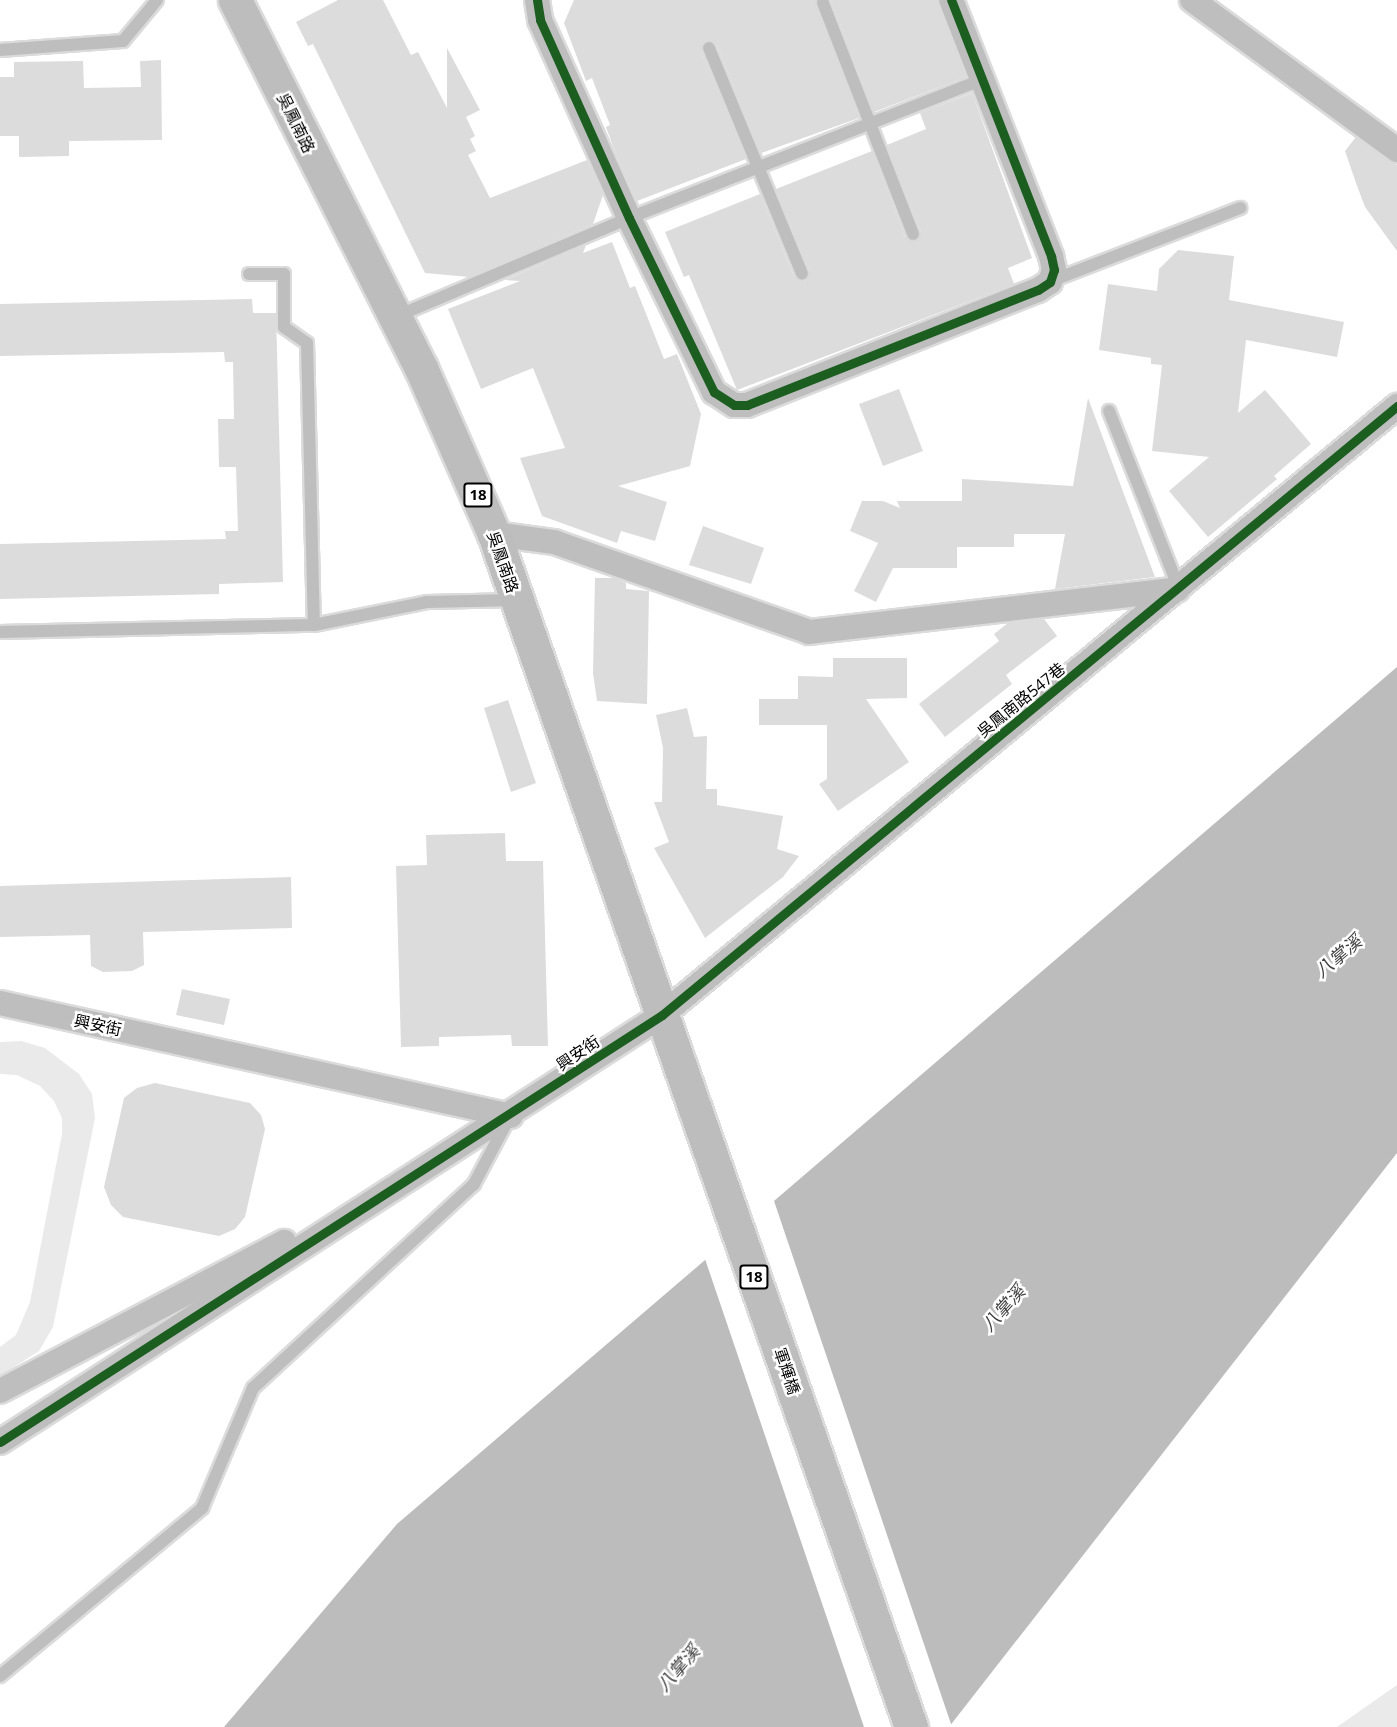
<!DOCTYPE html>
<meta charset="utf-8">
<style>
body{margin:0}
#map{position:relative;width:1397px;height:1727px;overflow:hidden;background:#fff;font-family:"Open Sans","Noto Sans TC",sans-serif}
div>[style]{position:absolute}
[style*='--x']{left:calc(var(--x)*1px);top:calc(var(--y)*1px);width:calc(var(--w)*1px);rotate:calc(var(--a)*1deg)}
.green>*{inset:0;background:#eaeaea}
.water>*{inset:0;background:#bcbcbc}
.pier>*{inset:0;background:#fff}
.building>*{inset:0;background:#dcdcdc}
.roads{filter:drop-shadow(2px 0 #dbdbdb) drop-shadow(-2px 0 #dbdbdb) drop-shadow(0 2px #dbdbdb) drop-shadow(0 -2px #dbdbdb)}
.lane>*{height:12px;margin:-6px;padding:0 6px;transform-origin:6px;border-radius:6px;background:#bebebe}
.street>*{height:24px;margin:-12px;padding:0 12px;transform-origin:12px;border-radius:12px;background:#bebebe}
.primary>*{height:33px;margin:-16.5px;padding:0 16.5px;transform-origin:16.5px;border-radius:16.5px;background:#bdbdbd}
.cycleway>*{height:9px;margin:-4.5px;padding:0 4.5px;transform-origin:4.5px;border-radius:4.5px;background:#1b5e20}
span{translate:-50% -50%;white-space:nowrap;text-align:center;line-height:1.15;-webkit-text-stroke:5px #fff;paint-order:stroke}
.shield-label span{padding:2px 4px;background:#fff;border:2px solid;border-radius:4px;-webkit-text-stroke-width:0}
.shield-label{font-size:15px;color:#000;font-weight:700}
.street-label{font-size:16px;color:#000}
.water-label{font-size:18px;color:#404040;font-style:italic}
</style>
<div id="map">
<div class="green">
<i style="clip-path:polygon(21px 1041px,45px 1048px,79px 1074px,92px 1094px,95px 1118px,53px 1327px,39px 1351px,0 1376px,0 1347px,16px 1335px,30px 1302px,62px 1134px,62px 1118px,54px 1101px,40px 1086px,17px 1075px,0 1074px,0 1042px)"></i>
<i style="clip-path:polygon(1397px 1685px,1397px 1727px,1337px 1727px)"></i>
</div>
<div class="water">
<i style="clip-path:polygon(1397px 667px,1397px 1153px,949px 1727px,224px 1727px,397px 1524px)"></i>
</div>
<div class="pier">
<i style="clip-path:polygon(773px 1198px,952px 1727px,864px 1727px,704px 1256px)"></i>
</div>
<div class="building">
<i style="clip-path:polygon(338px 0,383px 0,411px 55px,418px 52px,447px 108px,447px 48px,480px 110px,466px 117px,475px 136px,470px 139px,476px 151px,468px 155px,490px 198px,587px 160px,603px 195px,593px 224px,469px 277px,425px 273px,313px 44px,308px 46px,296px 22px)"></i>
<i style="clip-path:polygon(574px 0,816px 0,859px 118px,761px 153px,717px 45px,706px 40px,701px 51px,746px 159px,637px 201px,614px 149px,606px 127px,610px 125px,592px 78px,586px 81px,564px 23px)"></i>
<i style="clip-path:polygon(831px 0,937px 0,966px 77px,874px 112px)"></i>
<i style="clip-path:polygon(161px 60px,162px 140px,69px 141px,69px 156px,19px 157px,19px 136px,0 136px,0 77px,14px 77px,14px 62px,83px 61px,84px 88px,141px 87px,140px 61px)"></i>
<i style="clip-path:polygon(972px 93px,1032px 258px,1008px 268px,1014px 284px,737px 390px,689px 275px,684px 277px,665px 232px,760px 194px,794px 277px,805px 282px,810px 271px,776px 189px,872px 151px,905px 237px,917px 241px,921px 231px,887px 145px,926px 129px,920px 113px)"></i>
<i style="clip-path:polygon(1356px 137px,1397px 165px,1397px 251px,1365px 207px,1356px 183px,1345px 151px)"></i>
<i style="clip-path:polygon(612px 242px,630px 288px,635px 286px,664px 359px,677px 354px,701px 414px,690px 466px,618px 486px,667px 502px,655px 541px,621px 531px,617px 543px,542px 516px,520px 458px,565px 448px,533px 368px,481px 389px,448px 309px,520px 281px,505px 280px,586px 245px,583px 253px)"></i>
<i style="clip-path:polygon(1178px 250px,1234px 256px,1229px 300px,1344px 322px,1337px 357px,1246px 340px,1238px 413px,1265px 390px,1311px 444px,1274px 476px,1277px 479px,1208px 537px,1169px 491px,1209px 457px,1152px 451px,1162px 365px,1151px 364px,1151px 358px,1099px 350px,1108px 284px,1157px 291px,1159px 269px)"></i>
<i style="clip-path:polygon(252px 299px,253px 313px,276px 313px,283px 582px,219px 584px,219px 594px,0 599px,0 544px,226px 539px,225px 531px,238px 531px,236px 467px,219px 467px,218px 419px,234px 419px,233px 362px,225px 362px,224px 352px,0 356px,0 304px)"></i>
<i style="clip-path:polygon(899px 389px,923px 451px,883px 466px,859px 404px)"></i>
<i style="clip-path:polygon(1088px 398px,1155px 577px,1055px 589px,1065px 534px,1014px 534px,1014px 547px,957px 547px,957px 568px,893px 568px,876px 602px,854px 591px,878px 543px,850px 531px,862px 501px,883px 501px,900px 508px,897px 501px,962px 501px,962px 479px,1073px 486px)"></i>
<i style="clip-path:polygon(703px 526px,764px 548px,751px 584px,689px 565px)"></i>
<i style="clip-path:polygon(595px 578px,614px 578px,626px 583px,626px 589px,649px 591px,647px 704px,597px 701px,593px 673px)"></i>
<i style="clip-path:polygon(1044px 619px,1057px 636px,1006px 675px,1012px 684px,945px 737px,919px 704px,999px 641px,994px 634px,1008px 623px)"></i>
<i style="clip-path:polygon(833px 658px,907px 658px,907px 698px,866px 699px,909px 762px,838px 811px,819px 784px,827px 779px,827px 725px,759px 725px,759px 699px,798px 699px,798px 676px,833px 677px)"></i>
<i style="clip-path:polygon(508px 700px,536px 783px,511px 792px,484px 708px)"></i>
<i style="clip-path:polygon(687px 708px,694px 737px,707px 736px,706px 789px,717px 789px,717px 805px,783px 816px,777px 849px,799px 856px,783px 877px,705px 938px,654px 848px,669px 842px,654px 802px,662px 802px,663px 748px,656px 715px)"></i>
<i style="clip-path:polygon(505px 833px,506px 861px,543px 861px,548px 1046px,512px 1046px,511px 1035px,439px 1037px,439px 1046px,401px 1047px,396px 866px,427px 865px,426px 835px)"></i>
<i style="clip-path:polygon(291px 877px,292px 928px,143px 932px,144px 965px,132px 971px,103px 972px,91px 966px,90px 935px,0 937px,0 886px)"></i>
<i style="clip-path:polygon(182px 989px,230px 999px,224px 1025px,176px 1015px)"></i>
<i style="clip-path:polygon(155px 1083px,250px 1103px,261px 1115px,265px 1129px,245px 1217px,235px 1229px,219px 1236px,123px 1217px,111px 1205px,104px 1187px,124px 1098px,137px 1088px)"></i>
</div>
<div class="roads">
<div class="lane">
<i style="--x:823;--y:3;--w:248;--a:68.7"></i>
<i style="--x:709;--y:48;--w:244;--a:67.6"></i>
<i style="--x:0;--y:50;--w:123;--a:-4.2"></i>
<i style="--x:123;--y:41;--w:53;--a:-50.3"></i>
<i style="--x:249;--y:274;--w:35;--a:0"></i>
<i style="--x:284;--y:274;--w:53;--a:90"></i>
<i style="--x:284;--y:327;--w:28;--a:35"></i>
<i style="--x:307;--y:343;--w:282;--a:88.6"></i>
<i style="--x:1051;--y:281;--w:203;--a:-21.1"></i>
<i style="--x:395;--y:317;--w:254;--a:-22.9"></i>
<i style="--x:629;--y:218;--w:379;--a:-21.4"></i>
<i style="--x:1109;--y:411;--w:191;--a:68.5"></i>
<i style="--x:0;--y:632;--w:314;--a:-1.3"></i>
<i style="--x:314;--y:625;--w:115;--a:-11.5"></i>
<i style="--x:427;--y:602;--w:88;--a:-1.3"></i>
<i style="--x:0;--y:1676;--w:263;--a:-39.7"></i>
<i style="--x:202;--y:1508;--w:130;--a:-67"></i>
<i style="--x:253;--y:1388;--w:301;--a:-42.7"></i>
<i style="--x:474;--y:1184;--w:72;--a:-62"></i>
</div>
<div class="street">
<i style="--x:537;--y:0;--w:20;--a:81"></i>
<i style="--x:540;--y:20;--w:217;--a:65.8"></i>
<i style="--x:629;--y:218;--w:194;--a:64"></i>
<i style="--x:714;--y:392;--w:24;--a:33"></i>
<i style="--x:734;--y:405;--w:13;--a:0"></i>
<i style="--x:747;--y:405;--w:313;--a:-21.6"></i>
<i style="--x:1038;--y:290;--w:14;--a:-34"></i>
<i style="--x:1050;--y:282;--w:13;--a:-72"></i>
<i style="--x:1054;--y:270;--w:14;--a:-102"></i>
<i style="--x:1051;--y:256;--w:275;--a:-111.3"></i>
<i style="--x:1192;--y:0;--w:254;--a:36.2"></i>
<i style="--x:494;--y:534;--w:61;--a:7.6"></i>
<i style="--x:554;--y:542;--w:270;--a:19.4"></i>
<i style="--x:809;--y:632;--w:371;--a:-6.6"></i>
<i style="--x:0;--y:1003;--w:523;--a:12.47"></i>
<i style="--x:0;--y:1391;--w:321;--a:-27.7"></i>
<i style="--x:0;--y:1442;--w:788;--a:-32.82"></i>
<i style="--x:662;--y:1015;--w:955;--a:-39.64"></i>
</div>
<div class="primary">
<i style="--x:235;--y:0;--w:412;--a:63.2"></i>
<i style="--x:421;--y:368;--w:181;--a:66.3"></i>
<i style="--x:494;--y:534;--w:1264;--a:70.73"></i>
</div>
</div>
<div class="cycleway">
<i style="--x:537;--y:0;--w:20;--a:81"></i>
<i style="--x:540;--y:20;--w:217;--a:65.8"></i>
<i style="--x:629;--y:218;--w:194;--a:64"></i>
<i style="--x:714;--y:392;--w:24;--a:33"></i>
<i style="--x:734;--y:405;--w:13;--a:0"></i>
<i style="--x:747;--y:405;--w:313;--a:-21.6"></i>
<i style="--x:1038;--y:290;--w:14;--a:-34"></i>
<i style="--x:1050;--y:282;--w:13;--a:-72"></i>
<i style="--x:1054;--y:270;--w:14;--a:-102"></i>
<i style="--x:1051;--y:256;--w:275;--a:-111.3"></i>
<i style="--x:0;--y:1442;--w:788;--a:-32.82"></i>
<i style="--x:662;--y:1015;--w:955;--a:-39.64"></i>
</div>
<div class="shield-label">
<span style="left:478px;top:495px">18</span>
<span style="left:754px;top:1277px">18</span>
</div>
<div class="street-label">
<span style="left:296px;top:123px;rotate:64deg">吳鳳南路</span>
<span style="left:503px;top:562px;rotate:71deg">吳鳳南路</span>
<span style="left:1021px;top:700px;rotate:-39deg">吳鳳南路547巷</span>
<span style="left:98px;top:1025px;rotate:12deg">興安街</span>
<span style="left:578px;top:1053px;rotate:-34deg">興安街</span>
<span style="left:787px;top:1371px;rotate:71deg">軍輝橋</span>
</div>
<div class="water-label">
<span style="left:1338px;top:956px;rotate:-40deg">八掌溪</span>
<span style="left:1003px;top:1308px;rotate:-48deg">八掌溪</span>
<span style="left:678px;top:1668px;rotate:-49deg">八掌溪</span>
</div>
</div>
